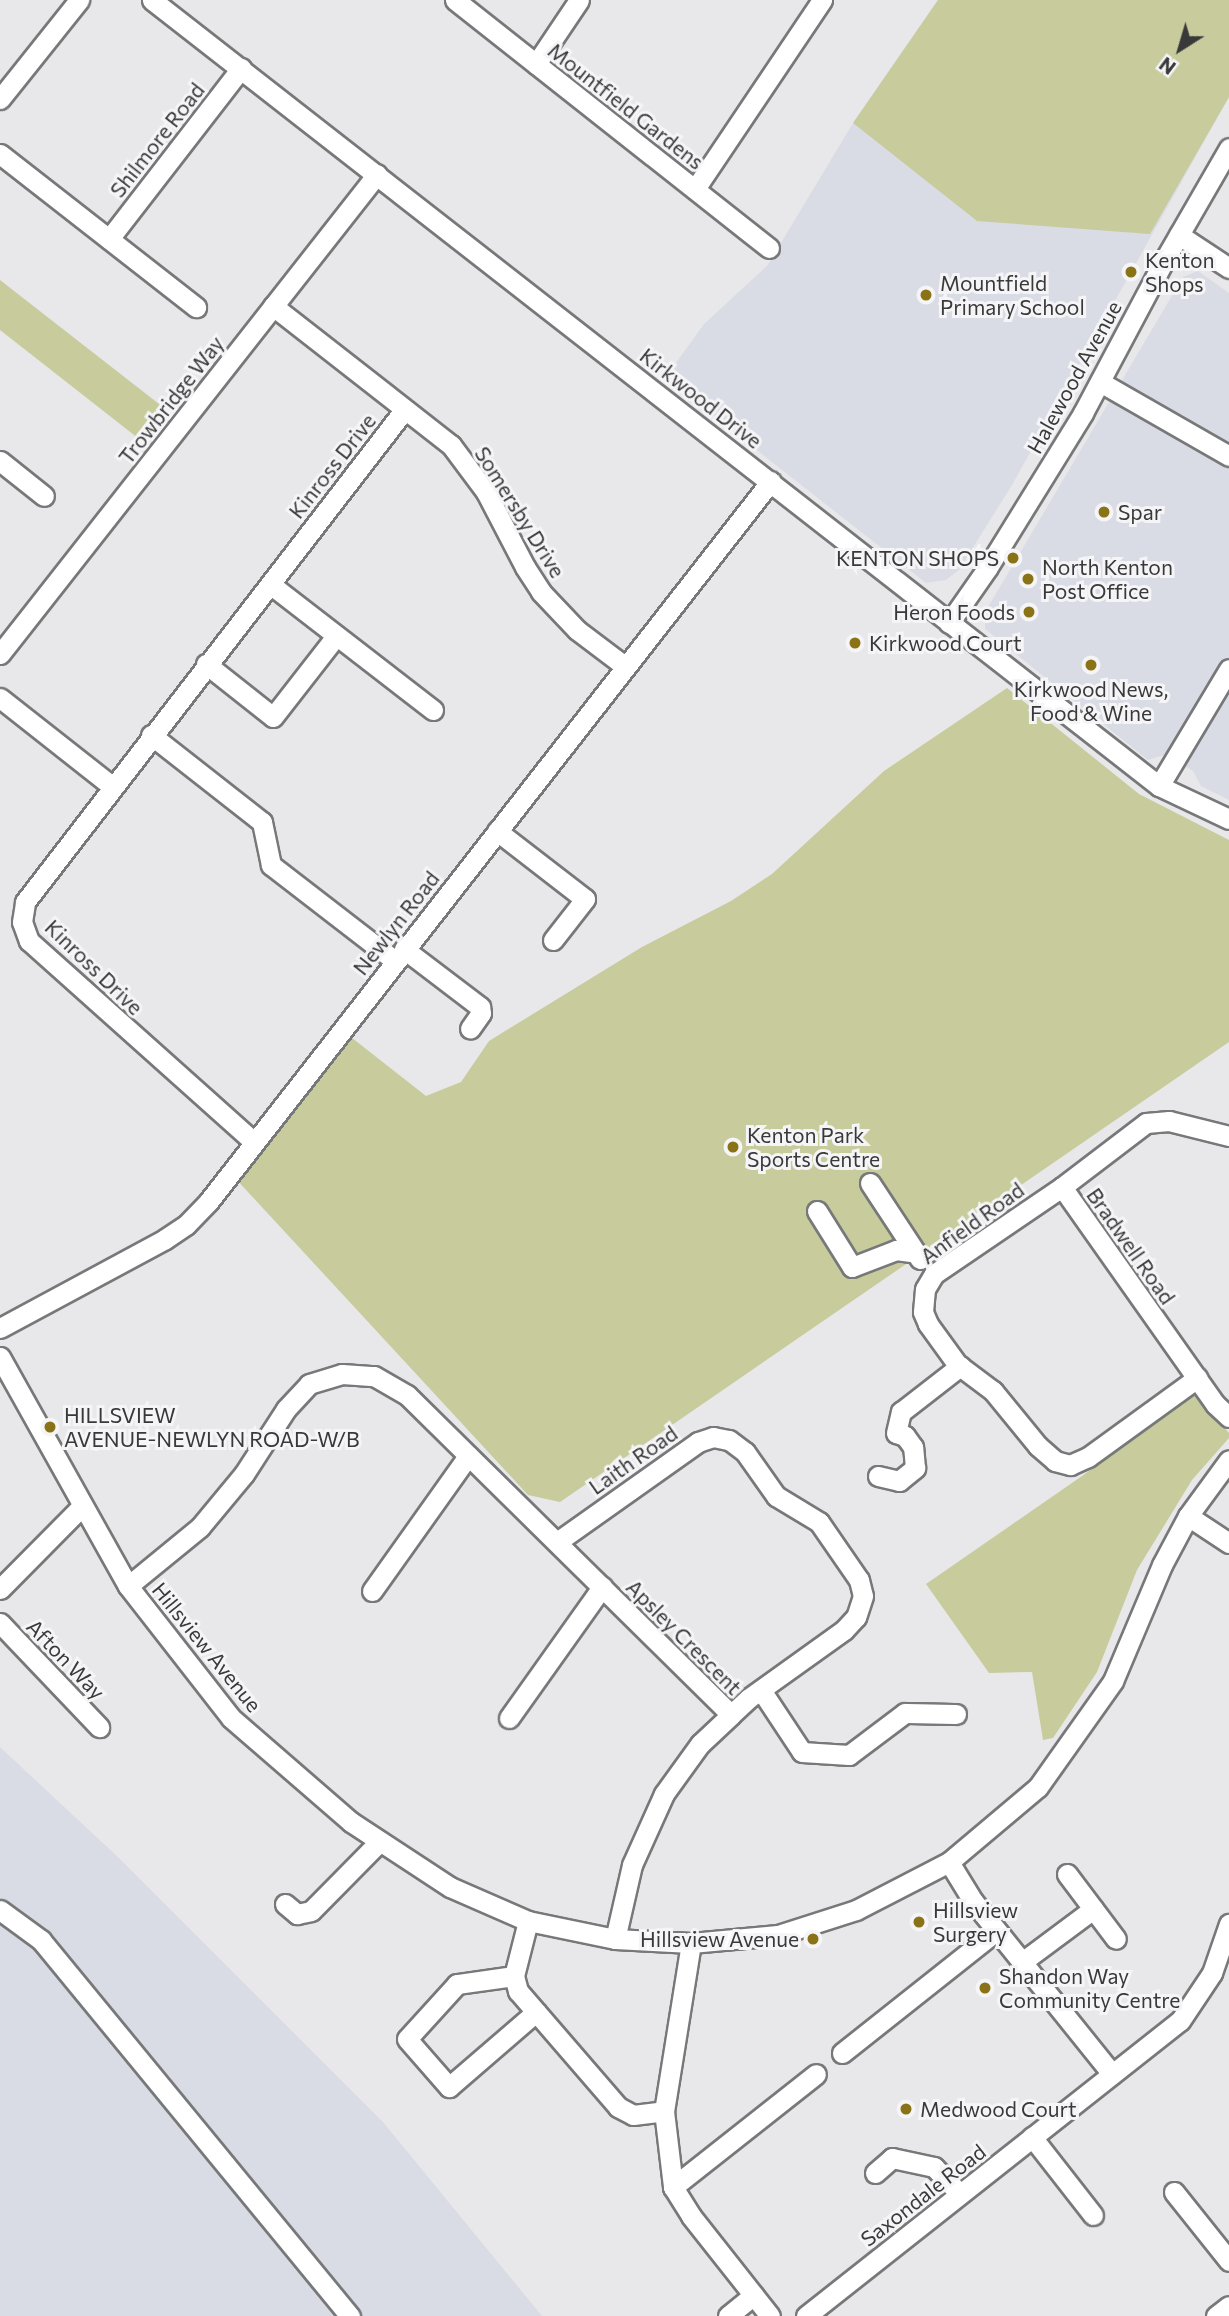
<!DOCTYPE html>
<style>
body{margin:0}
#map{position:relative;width:1229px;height:2316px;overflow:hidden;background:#e8e8ea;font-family:Commissioner,sans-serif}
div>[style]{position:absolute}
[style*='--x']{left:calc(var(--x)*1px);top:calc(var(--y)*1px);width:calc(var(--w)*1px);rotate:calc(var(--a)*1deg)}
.built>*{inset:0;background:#dadce5}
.green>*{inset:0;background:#c8cb9c}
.roads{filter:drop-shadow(2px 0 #777879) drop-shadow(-2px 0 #777879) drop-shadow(0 2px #777879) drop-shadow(0 -2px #777879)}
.minor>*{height:19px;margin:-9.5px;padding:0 9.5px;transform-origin:9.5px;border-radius:9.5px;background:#fff}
.dots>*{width:19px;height:19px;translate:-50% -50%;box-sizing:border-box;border:4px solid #f5f5f7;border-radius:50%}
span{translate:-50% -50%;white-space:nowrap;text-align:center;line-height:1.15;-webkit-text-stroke:6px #f5f5f7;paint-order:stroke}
.street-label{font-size:21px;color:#39393a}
.poi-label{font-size:21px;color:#39393a}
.left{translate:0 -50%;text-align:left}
.right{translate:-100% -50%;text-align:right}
.north{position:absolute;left:1145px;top:14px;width:70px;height:70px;-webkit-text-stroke:5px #f5f5f7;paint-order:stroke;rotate:217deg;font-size:19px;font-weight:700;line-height:28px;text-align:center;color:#39393a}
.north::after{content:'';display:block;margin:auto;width:24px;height:32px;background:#39393a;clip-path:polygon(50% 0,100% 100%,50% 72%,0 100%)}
</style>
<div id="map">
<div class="built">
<i style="clip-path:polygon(938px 0,1229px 0,1229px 97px,1012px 485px,959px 570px,946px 580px,926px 583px,665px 378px,704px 324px,767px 266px,853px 123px)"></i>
<i style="clip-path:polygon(1198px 271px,1229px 293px,1229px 800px,1201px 786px,1193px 771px,1167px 754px,1148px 760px,985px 629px,985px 612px,1183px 277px)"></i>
<i style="clip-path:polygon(0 1747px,120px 1859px,383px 2122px,542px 2316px,0 2316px)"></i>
</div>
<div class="green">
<i style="clip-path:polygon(938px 0,1229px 0,1229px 97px,1150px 234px,977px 221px,853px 123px)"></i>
<i style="clip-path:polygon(0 280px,168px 411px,143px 442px,0 330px)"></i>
<i style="clip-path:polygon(1007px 688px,1139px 794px,1229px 840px,1229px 1042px,560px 1502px,528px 1495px,236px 1179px,347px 1034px,426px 1096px,461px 1082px,489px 1041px,642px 947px,731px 901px,772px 874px,884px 771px)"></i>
<i style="clip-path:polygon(1194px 1393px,1229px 1433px,1229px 1438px,1192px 1480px,1137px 1570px,1097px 1672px,1053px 1738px,1043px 1740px,1032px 1672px,989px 1673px,926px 1584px,1082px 1476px)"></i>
</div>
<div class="roads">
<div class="minor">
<i style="--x:152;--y:0;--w:1277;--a:37.97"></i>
<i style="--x:1159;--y:786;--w:77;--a:25.2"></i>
<i style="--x:455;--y:0;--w:400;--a:38.3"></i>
<i style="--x:536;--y:64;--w:77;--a:-56.1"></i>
<i style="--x:0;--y:99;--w:127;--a:-51.4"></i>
<i style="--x:0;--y:154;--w:249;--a:38"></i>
<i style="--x:695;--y:189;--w:228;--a:-56.1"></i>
<i style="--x:1179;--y:235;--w:60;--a:33.4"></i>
<i style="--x:109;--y:239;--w:216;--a:-52.3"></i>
<i style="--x:273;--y:306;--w:226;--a:38"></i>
<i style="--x:451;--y:445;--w:59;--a:53.3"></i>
<i style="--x:486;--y:492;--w:85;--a:62.5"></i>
<i style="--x:525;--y:567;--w:30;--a:57"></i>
<i style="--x:541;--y:592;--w:52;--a:46.5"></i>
<i style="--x:577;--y:630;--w:61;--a:37.1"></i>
<i style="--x:1100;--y:382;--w:149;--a:29.8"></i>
<i style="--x:0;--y:461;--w:56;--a:38.5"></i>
<i style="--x:270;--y:584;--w:206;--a:37.7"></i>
<i style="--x:949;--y:623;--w:68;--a:-55.1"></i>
<i style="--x:988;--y:567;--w:181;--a:-58.3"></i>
<i style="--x:1083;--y:413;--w:174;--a:-62"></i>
<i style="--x:1165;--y:259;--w:128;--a:-60"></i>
<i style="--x:0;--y:654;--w:610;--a:-51.85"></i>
<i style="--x:206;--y:664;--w:85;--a:38.3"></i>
<i style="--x:273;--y:717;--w:103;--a:-52.1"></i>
<i style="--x:0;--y:698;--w:142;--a:38.2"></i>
<i style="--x:151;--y:735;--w:141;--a:38.1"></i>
<i style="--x:262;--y:822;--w:44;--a:78.2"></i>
<i style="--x:271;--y:865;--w:157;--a:37.7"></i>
<i style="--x:1159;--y:786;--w:136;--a:-59.1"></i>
<i style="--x:497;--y:831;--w:111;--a:37.7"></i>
<i style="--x:585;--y:899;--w:52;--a:128"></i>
<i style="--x:404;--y:949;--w:96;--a:37.3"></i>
<i style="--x:480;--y:1007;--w:6;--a:81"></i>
<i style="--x:481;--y:1013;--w:19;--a:125"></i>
<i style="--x:1229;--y:1136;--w:62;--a:-166"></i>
<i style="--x:1169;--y:1121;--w:23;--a:175"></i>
<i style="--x:1146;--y:1123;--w:106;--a:142.7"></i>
<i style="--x:1062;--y:1187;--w:266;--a:54.8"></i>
<i style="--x:1215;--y:1404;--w:19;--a:43"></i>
<i style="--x:254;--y:1142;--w:302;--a:-138.2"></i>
<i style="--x:29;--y:941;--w:20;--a:-110"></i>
<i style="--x:22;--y:922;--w:20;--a:-81"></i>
<i style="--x:25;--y:902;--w:622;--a:-52.38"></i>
<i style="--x:870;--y:1183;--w:91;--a:56.7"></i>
<i style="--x:1062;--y:1187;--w:155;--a:145.8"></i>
<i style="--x:934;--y:1274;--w:17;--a:121"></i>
<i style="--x:925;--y:1289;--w:23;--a:95"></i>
<i style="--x:923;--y:1312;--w:13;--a:67"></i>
<i style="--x:928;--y:1324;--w:49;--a:54.1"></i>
<i style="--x:957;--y:1364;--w:45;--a:36.9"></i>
<i style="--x:993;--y:1391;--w:71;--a:50.7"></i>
<i style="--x:1038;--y:1446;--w:23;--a:41"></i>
<i style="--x:1055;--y:1461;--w:16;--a:15"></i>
<i style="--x:1070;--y:1465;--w:20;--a:-24"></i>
<i style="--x:1088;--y:1457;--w:135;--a:-35.9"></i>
<i style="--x:817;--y:1211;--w:66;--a:58"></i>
<i style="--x:852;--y:1267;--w:47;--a:-21.1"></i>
<i style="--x:896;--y:1250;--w:21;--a:8"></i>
<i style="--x:0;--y:1328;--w:187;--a:-28.3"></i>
<i style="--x:165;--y:1239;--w:25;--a:-34"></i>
<i style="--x:186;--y:1225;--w:33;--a:-46"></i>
<i style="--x:209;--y:1201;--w:913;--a:-52.03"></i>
<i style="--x:0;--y:1357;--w:262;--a:60.8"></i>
<i style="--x:128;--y:1586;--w:167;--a:52"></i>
<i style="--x:231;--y:1718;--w:159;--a:40.9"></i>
<i style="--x:351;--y:1822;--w:118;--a:33.3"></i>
<i style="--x:450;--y:1887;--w:85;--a:23.6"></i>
<i style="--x:528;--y:1921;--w:89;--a:11.7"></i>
<i style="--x:615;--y:1939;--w:76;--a:3"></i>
<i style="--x:691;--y:1943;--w:87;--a:-5.3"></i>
<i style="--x:778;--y:1935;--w:82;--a:-17.8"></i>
<i style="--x:856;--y:1910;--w:105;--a:-27.3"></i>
<i style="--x:949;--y:1862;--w:116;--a:-40.1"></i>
<i style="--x:1038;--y:1787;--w:130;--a:-54.7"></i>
<i style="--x:1113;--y:1681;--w:126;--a:-67.1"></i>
<i style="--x:1162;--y:1565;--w:55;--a:-62"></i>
<i style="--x:1188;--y:1516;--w:69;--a:-53.8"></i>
<i style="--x:878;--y:1476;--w:22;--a:13"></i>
<i style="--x:899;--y:1481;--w:21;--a:-39"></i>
<i style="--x:915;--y:1468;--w:21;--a:-95"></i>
<i style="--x:913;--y:1447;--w:14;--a:-126"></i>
<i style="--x:905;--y:1436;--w:9;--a:-162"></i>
<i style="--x:896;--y:1433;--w:22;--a:-77"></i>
<i style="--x:901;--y:1412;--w:75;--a:-37.9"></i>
<i style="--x:1188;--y:1516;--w:49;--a:33.4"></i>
<i style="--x:557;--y:1542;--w:173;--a:-35.3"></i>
<i style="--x:698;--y:1442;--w:16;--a:-18"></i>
<i style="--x:713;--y:1437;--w:16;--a:11"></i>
<i style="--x:729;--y:1440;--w:20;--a:37"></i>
<i style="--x:745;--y:1452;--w:54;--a:54.8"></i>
<i style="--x:776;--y:1496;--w:50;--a:31.2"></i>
<i style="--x:819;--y:1522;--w:70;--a:55.4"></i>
<i style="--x:859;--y:1580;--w:16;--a:76"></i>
<i style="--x:863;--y:1596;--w:22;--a:108"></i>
<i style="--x:856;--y:1617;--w:18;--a:133"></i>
<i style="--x:844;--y:1630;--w:117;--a:144.4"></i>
<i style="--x:749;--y:1698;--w:25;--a:137"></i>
<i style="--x:128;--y:1586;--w:93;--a:-39.3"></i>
<i style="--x:200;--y:1527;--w:69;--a:-50.3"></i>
<i style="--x:244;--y:1474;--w:77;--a:-57.1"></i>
<i style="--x:286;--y:1409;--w:34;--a:-47"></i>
<i style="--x:309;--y:1384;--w:34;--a:-17"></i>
<i style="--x:342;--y:1374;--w:32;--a:4"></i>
<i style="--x:374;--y:1376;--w:38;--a:30"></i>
<i style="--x:407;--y:1395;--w:455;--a:44.6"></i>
<i style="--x:731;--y:1715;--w:42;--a:136.9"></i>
<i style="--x:700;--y:1744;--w:62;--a:125.8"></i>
<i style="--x:664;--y:1794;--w:78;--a:114.3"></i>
<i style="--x:632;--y:1865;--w:76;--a:102.9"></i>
<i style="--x:0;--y:1589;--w:117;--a:-45.3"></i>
<i style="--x:372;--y:1591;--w:166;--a:-54.6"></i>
<i style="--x:0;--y:1623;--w:144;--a:46.4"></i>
<i style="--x:761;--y:1690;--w:74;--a:56.5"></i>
<i style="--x:802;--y:1752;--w:47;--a:3.7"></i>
<i style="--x:849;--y:1755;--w:70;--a:-36.9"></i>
<i style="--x:905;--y:1713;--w:51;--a:1.1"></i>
<i style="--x:509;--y:1718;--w:161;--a:-54.6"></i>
<i style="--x:949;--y:1862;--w:46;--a:58.4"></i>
<i style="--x:973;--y:1901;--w:222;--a:51.2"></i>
<i style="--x:1067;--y:1874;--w:81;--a:53"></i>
<i style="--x:285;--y:1904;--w:16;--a:40"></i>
<i style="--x:297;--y:1914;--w:14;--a:-12"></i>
<i style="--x:311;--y:1911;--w:98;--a:-45.4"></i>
<i style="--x:0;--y:1910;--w:51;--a:36.2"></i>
<i style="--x:41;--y:1940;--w:487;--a:50.6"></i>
<i style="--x:528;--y:1921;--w:57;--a:104.3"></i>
<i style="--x:514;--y:1976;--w:16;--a:75"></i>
<i style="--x:518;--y:1991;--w:153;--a:49.2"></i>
<i style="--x:618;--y:2107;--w:17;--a:28"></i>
<i style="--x:633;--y:2115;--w:31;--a:-7"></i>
<i style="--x:691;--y:1943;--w:170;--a:99.1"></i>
<i style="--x:664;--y:2111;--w:77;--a:83.2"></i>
<i style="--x:673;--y:2187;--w:34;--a:58"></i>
<i style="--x:691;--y:2216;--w:127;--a:51.7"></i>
<i style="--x:1022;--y:1962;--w:89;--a:-36.7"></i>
<i style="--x:514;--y:1976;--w:58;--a:172"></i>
<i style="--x:457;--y:1984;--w:74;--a:132.3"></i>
<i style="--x:407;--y:2039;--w:64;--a:48.8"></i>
<i style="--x:449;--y:2087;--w:115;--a:-40.8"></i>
<i style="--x:842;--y:2053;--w:196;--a:-38.4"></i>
<i style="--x:1032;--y:2137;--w:99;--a:52"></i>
<i style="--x:875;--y:2173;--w:23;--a:-41"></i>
<i style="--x:892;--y:2158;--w:43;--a:12.1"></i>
<i style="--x:934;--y:2167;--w:37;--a:46"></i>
<i style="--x:673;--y:2187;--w:182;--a:-38.3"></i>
<i style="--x:1174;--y:2192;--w:88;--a:51.4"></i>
<i style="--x:728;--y:2316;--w:33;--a:-39"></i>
<i style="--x:806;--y:2316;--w:476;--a:-38.3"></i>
<i style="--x:1180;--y:2021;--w:58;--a:-56.3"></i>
<i style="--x:1212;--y:1973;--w:52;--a:-70.9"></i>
<i style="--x:1216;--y:2316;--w:16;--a:-38"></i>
</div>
</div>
<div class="dots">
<i style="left:1131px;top:272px;background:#897316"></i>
<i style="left:926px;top:295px;background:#897316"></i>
<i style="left:1104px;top:512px;background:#897316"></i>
<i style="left:1013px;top:558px;background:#897316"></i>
<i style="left:1028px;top:579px;background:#897316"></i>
<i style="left:1029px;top:612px;background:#897316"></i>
<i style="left:855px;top:643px;background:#897316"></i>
<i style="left:1091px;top:665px;background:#897316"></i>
<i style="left:733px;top:1147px;background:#897316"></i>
<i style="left:50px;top:1427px;background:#897316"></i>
<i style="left:919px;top:1922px;background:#897316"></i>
<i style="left:813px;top:1939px;background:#897316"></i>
<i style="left:985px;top:1988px;background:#897316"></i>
<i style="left:906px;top:2109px;background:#897316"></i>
</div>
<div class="street-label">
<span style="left:626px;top:106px;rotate:38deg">Mountfield Gardens</span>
<span style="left:157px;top:140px;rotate:-52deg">Shilmore Road</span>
<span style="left:1074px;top:377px;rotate:-61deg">Halewood Avenue</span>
<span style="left:701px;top:398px;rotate:38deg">Kirkwood Drive</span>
<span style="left:171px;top:400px;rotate:-52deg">Trowbridge Way</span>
<span style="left:332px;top:466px;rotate:-52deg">Kinross Drive</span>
<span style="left:520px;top:512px;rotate:58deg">Somersby Drive</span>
<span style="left:396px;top:923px;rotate:-52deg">Newlyn Road</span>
<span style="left:94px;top:967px;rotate:44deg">Kinross Drive</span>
<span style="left:972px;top:1223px;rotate:-36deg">Anfield Road</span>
<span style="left:1131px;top:1246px;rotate:55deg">Bradwell Road</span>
<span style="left:633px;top:1460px;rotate:-35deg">Laith Road</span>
<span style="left:684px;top:1637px;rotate:45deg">Apsley Crescent</span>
<span style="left:207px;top:1647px;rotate:51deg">Hillsview Avenue</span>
<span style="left:66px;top:1659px;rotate:46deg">Afton Way</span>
<span style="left:923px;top:2195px;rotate:-38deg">Saxondale Road</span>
</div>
<div class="poi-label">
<span class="left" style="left:1145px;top:272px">Kenton<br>Shops</span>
<span class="left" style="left:940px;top:295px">Mountfield<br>Primary School</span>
<span class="left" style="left:1118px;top:512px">Spar</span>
<span class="right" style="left:999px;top:558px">KENTON SHOPS</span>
<span class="left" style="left:1042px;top:579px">North Kenton<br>Post Office</span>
<span class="right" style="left:1015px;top:612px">Heron Foods</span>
<span class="left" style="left:869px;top:643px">Kirkwood Court</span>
<span style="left:1091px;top:701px">Kirkwood News,<br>Food &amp; Wine</span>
<span class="left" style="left:747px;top:1147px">Kenton Park<br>Sports Centre</span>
<span class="left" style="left:64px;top:1427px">HILLSVIEW<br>AVENUE-NEWLYN ROAD-W/B</span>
<span class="left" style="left:933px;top:1922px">Hillsview<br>Surgery</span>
<span class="right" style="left:799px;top:1939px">Hillsview Avenue</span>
<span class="left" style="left:999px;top:1988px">Shandon Way<br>Community Centre</span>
<span class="left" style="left:920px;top:2109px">Medwood Court</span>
</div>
<div class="north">N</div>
</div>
